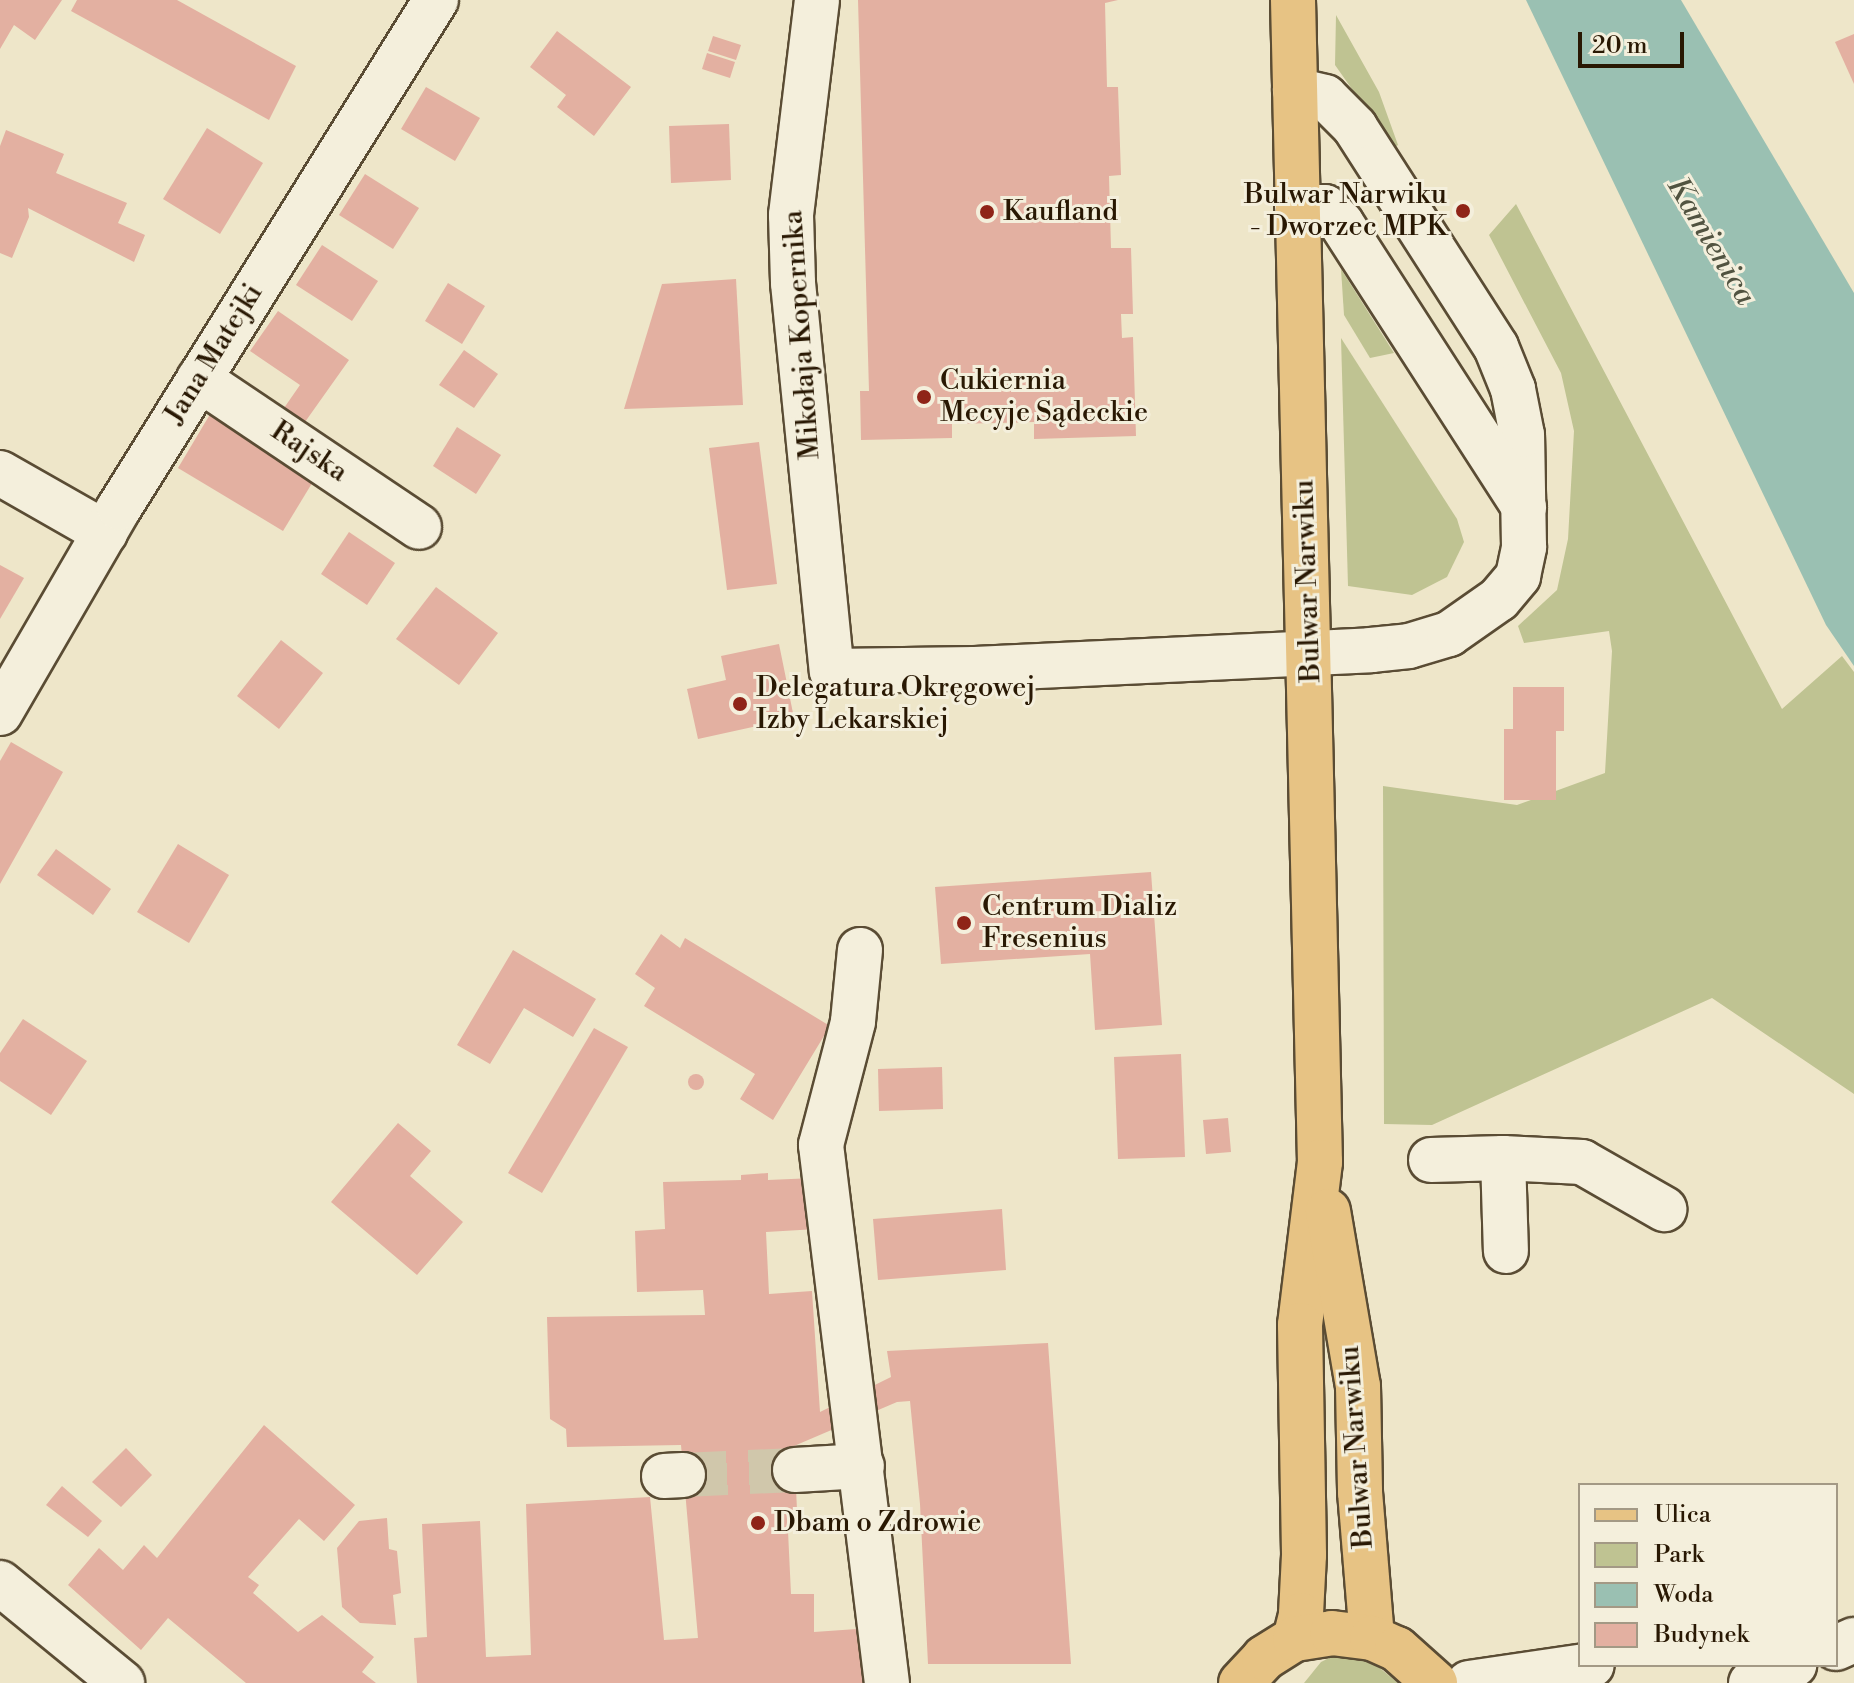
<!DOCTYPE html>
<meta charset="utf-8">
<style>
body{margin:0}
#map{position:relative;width:1854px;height:1683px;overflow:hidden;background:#eee6c9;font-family:"Libre Bodoni",serif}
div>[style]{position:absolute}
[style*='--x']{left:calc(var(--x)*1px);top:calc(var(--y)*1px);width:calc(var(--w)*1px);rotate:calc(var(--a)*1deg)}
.green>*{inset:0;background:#bfc392}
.water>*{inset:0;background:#9ac0b2}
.building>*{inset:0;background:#e3b0a1}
.round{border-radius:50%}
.minor-tunnel>*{height:44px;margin-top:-22px;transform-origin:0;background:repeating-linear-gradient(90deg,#d0c7ab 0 44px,transparent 0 66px)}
.roads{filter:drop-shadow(2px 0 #5a4c34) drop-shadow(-2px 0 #5a4c34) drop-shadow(0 2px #5a4c34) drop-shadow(0 -2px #5a4c34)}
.minor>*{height:44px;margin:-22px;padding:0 22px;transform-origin:22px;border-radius:22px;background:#f4efdc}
.major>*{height:44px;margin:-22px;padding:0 22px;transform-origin:22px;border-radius:22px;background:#e7c384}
.dots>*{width:22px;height:22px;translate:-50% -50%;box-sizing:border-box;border:4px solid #f4efdc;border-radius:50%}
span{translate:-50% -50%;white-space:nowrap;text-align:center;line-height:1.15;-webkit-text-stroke:6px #f4efdc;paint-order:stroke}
.poi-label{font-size:28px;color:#291803}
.right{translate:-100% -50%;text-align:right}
.left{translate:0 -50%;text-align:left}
.street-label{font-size:28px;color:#291803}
.water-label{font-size:30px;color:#515340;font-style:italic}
.legend{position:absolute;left:1578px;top:1483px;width:260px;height:184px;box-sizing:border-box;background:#f4efdc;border:2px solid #a39985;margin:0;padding:10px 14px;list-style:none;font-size:24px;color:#291803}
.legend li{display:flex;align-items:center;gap:16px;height:40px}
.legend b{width:40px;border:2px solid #a39985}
.scale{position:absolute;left:1578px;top:32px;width:106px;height:36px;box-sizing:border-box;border:4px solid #291803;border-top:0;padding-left:10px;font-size:24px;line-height:28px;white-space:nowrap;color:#291803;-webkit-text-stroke:6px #f4efdc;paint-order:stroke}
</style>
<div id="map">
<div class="green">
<i style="clip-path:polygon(1336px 15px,1379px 92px,1398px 145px,1389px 151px,1366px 109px,1335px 65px)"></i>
<i style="clip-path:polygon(1516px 204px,1782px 709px,1842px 656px,1854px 672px,1854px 1094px,1712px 998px,1432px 1125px,1384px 1124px,1383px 786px,1517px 805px,1605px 773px,1612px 651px,1609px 631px,1524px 643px,1518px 626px,1557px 590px,1568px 539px,1574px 431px,1561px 373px,1489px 235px)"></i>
<i style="clip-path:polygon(1341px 269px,1394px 353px,1370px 358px,1344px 315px)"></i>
<i style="clip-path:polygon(1341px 338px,1457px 519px,1464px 542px,1447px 577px,1412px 595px,1348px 586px)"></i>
<i style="clip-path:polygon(1337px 1654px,1370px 1660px,1398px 1683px,1304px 1683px,1321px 1662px)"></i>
</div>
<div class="water">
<i style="clip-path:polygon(1526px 0,1681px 0,1854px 293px,1854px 666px,1826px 625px)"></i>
</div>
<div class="building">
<i style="clip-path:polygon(0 0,62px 0,35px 40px,14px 25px,0 49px)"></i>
<i style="clip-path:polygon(77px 0,177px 0,296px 66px,269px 120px,71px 11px)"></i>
<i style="clip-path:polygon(858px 0,1118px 0,1105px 3px,1107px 87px,1118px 87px,1121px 175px,1109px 176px,1111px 248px,1131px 248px,1133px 314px,1121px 314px,1122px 338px,1133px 337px,1136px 436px,1034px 439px,1034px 422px,952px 424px,952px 438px,861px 440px,860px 391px,869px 391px)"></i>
<i style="clip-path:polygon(557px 31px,631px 87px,594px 136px,557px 107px,566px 95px,530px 67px)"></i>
<i style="clip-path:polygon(1854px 34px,1854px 84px,1835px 42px)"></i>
<i style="clip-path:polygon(713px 36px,741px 45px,736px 60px,708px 51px)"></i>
<i style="clip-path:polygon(707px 53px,735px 62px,730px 78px,702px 69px)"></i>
<i style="clip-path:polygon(426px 87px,480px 118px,455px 161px,401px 129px)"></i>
<i style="clip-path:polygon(729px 124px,731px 180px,671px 183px,669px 126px)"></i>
<i style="clip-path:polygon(207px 128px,263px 163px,220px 234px,163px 199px)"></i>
<i style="clip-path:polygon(6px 130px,64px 154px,56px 173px,127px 203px,118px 223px,145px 235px,134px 262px,28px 208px,29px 217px,12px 258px,0 253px,0 146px)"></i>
<i style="clip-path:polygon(365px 174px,419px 208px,393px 249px,339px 215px)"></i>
<i style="clip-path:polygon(322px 245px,378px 281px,352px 321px,296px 285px)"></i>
<i style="clip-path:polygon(736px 279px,743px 405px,624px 409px,662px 284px)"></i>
<i style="clip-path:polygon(448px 283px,485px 306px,462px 344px,425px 321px)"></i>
<i style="clip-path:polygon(278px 311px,349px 360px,305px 422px,284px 408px,300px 385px,250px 351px)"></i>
<i style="clip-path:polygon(464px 350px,498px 374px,474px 408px,439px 385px)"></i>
<i style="clip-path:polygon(212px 411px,317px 475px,283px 531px,178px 468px)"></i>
<i style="clip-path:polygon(457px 427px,501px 455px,476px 494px,433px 466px)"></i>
<i style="clip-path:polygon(759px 442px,777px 584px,727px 590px,709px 448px)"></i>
<i style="clip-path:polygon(349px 532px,395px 563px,367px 605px,321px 574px)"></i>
<i style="clip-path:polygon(0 565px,24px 578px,0 619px)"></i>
<i style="clip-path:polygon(436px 587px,498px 633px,459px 685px,396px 639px)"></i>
<i style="clip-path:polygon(281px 640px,323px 673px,279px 729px,237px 696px)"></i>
<i style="clip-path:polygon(779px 644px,794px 718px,698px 739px,687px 689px,726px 680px,721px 656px)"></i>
<i style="clip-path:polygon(1513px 687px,1564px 687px,1564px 731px,1556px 731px,1556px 800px,1504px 800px,1504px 729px,1513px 729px)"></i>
<i style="clip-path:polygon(11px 742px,63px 772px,0 884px,0 761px)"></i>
<i style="clip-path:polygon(178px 844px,229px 875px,189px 943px,137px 912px)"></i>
<i style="clip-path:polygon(56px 849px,111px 889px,93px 915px,37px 875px)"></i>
<i style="clip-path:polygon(1151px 872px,1162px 1025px,1095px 1030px,1090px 954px,941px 964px,935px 887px)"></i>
<i style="clip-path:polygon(661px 934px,680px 948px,685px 938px,830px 1026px,773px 1120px,740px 1099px,755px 1074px,644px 1006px,655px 988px,635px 974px)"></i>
<i style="clip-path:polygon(513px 950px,596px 999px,573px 1037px,524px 1008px,490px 1064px,457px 1045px)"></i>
<i style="clip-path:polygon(23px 1019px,87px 1061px,51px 1115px,0 1081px,0 1053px)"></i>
<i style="clip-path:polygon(594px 1028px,628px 1047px,542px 1193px,508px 1173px)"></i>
<i style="clip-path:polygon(1181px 1054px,1185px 1157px,1118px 1159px,1114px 1057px)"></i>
<i style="clip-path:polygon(942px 1067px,943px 1109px,879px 1111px,878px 1069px)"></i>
<i class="round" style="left:688px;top:1074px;width:16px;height:16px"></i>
<i style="clip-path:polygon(1228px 1118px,1231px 1152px,1206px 1154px,1203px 1120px)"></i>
<i style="clip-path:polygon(398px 1123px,431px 1151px,410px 1176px,463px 1222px,417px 1275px,331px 1202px)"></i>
<i style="clip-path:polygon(768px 1173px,768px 1180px,814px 1178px,817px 1229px,766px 1232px,769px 1294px,812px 1291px,820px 1412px,891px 1377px,887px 1351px,1048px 1343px,1071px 1664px,928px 1664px,920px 1504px,910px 1401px,897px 1402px,794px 1446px,797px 1510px,787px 1510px,791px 1594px,814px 1594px,814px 1632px,871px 1628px,876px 1683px,417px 1683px,414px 1638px,427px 1637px,422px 1524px,480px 1521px,486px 1657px,531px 1655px,526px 1504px,650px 1497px,664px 1640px,698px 1638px,681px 1445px,567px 1447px,566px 1429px,550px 1419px,547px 1317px,705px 1315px,703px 1290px,637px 1292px,635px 1231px,665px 1229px,663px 1182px,741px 1180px,741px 1175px)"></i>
<i style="clip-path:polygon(1002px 1209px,1006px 1270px,878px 1280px,873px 1219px)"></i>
<i style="clip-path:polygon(264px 1425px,355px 1505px,324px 1541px,299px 1519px,248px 1577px,259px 1585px,253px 1593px,298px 1632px,322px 1615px,374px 1657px,362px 1672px,376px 1683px,246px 1683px,168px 1618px,141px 1650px,68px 1585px,99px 1548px,123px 1570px,144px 1545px,157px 1558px)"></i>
<i style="clip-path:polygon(126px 1448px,152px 1475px,121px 1507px,92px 1482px)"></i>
<i style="clip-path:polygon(62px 1486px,102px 1521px,88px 1537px,46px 1505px)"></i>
<i style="clip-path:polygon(387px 1518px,389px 1549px,397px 1551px,401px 1593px,393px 1595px,396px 1625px,360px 1623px,342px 1607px,337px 1548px,359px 1521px)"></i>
</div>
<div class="minor-tunnel">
<i style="--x:683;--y:1475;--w:112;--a:-2.6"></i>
</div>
<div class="roads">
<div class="minor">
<i style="--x:817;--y:0;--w:217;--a:96.9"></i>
<i style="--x:791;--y:215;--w:68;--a:88.3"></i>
<i style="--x:793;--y:283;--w:390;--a:84.3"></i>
<i style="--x:832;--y:671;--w:143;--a:-0.8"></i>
<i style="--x:975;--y:669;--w:396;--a:-2.7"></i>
<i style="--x:1371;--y:650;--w:38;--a:-6"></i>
<i style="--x:1409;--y:646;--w:42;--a:-16.7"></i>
<i style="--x:1449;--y:634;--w:61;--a:-35"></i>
<i style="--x:1499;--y:599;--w:30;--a:-50"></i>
<i style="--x:1518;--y:576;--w:30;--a:-78"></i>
<i style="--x:1524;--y:547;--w:112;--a:-91"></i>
<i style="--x:1522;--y:435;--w:47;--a:-101.1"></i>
<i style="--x:1513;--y:389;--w:45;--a:-112"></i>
<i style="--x:1496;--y:347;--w:261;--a:-122.7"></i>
<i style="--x:1355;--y:127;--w:42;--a:-135"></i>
<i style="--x:1325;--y:97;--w:31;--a:-167"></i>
<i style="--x:1297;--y:207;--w:28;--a:0"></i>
<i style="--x:1325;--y:207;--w:23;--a:45"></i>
<i style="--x:1341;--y:223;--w:338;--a:57.2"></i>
<i style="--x:199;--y:379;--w:265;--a:33.9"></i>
<i style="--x:0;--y:473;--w:121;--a:29.7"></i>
<i style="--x:0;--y:713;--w:237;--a:-59.9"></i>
<i style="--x:119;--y:508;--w:599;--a:-58.04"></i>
<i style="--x:860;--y:950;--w:72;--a:95.6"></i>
<i style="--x:853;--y:1022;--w:127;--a:104.6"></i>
<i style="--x:821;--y:1145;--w:542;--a:83.01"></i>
<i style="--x:1503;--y:1158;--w:79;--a:2.9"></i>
<i style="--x:1582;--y:1162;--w:95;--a:29.8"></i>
<i style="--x:1431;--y:1160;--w:72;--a:-1.6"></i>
<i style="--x:1503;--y:1158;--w:93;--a:88.2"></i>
<i style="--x:795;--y:1470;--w:67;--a:-3.4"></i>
<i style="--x:664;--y:1476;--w:19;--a:-3"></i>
<i style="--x:0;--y:1583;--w:158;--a:39.3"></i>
<i style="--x:1836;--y:1648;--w:20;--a:-24"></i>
<i style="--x:1469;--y:1683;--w:124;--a:-8.3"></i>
<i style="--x:1751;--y:1683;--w:47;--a:-22.7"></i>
</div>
<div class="major">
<i style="--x:1293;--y:0;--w:1162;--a:88.67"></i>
<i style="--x:1320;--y:1162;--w:164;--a:97"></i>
<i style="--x:1300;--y:1325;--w:230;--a:89"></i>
<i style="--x:1304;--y:1555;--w:60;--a:92.9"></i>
<i style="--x:1301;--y:1615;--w:25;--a:104"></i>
<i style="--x:1328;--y:1211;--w:178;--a:80.3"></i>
<i style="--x:1358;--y:1386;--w:106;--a:88.9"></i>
<i style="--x:1360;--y:1492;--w:146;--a:85.3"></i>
<i style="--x:1241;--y:1683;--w:34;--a:-47"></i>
<i style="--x:1264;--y:1658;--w:36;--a:-32"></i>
<i style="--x:1295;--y:1639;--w:37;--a:-9"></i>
<i style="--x:1332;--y:1633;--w:40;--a:7.1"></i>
<i style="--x:1372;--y:1638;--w:27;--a:24"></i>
<i style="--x:1397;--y:1649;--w:51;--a:41.8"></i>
</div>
</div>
<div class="dots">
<i style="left:1463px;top:211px;background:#8f2418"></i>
<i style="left:987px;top:212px;background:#8f2418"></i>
<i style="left:924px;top:397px;background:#8f2418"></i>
<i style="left:740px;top:704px;background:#8f2418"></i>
<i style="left:964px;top:923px;background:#8f2418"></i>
<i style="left:758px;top:1523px;background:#8f2418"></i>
</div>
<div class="poi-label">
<span class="right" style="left:1447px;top:211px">Bulwar Narwiku<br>- Dworzec MPK</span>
<span class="left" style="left:1003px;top:212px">Kaufland</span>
<span class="left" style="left:940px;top:397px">Cukiernia<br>Mecyje Sądeckie</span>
<span class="left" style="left:756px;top:704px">Delegatura Okręgowej<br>Izby Lekarskiej</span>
<span class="left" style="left:982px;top:923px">Centrum Dializ<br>Fresenius</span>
<span class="left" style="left:774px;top:1523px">Dbam o Zdrowie</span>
</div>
<div class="street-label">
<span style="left:802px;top:335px;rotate:-94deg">Mikołaja Kopernika</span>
<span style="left:214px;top:354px;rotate:-58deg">Jana Matejki</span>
<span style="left:309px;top:452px;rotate:34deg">Rajska</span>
<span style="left:1308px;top:581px;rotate:-92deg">Bulwar Narwiku</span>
<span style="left:1357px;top:1447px;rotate:-94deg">Bulwar Narwiku</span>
</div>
<div class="water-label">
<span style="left:1711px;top:241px;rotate:59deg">Kamienica</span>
</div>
<ul class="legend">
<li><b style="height:10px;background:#e7c384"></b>Ulica</li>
<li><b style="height:22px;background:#bfc392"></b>Park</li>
<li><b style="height:22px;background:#9ac0b2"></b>Woda</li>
<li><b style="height:22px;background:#e3b0a1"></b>Budynek</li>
</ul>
<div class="scale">20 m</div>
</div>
